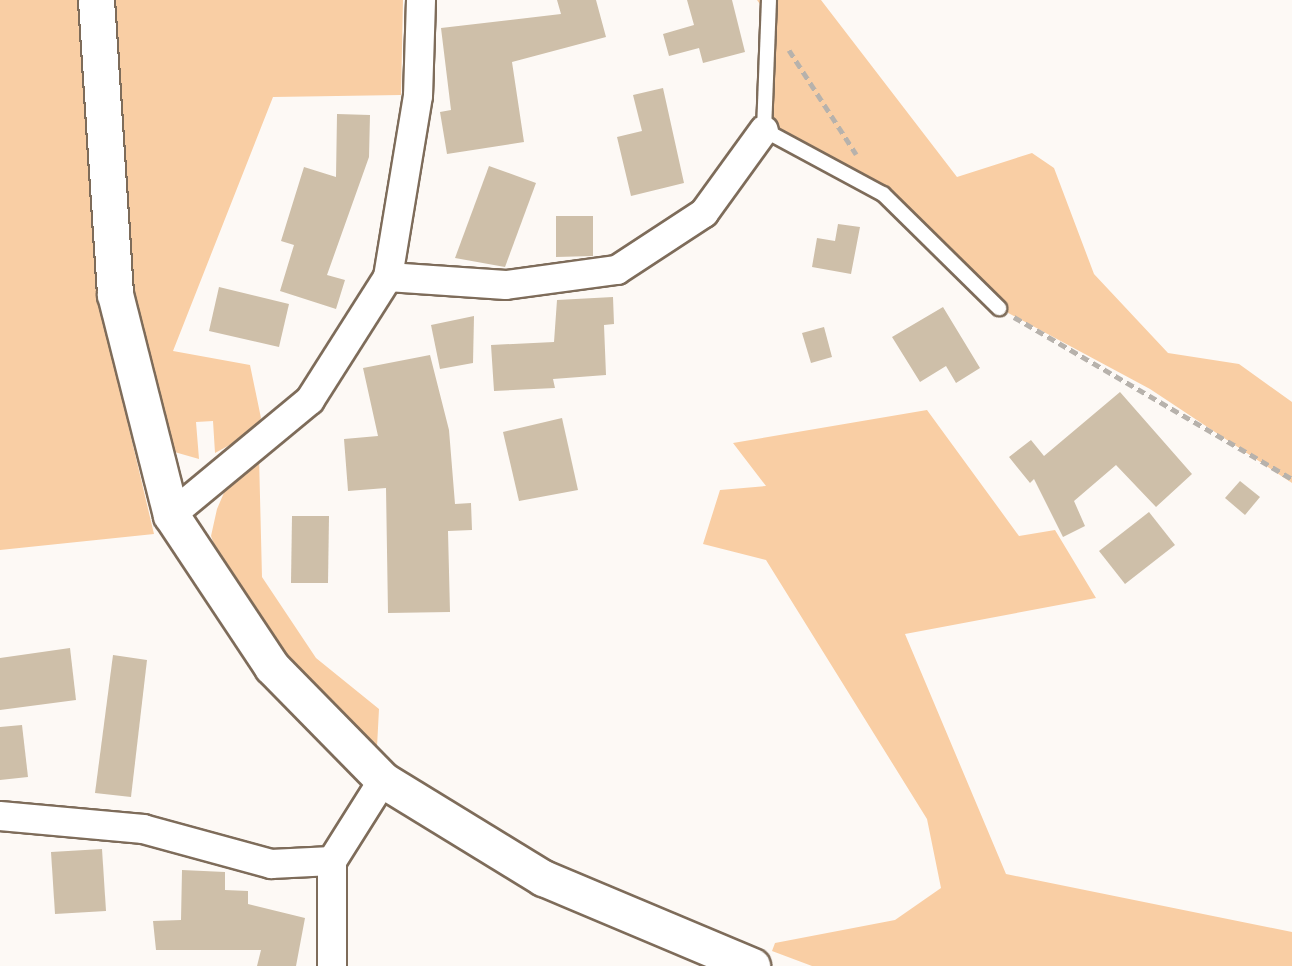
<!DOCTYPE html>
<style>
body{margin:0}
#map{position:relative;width:1292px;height:966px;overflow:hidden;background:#fdf9f5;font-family:"Fira Sans",sans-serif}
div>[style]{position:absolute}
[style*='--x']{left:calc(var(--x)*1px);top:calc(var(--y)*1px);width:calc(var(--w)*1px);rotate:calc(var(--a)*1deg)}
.green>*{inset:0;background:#f9cea4}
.building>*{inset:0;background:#cebfa9}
.path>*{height:5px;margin-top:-2.5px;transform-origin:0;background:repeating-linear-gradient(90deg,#b7b2ac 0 8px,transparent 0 13px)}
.roads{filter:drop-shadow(2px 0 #7e6c5a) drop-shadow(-2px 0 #7e6c5a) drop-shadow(0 2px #7e6c5a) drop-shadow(0 -2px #7e6c5a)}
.service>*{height:14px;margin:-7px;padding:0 7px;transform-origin:7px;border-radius:7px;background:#fff}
.minor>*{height:28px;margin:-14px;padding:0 14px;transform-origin:14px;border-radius:14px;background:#fff}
.tertiary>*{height:35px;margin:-17.5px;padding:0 17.5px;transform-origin:17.5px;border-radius:17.5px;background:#fff}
span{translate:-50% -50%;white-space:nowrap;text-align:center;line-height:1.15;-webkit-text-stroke:10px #fff;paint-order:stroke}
</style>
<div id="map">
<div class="green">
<i style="clip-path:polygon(0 0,77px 0,92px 219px,109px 344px,154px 534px,0 550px)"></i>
<i style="clip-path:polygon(107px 0,403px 0,401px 95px,273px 97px,173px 351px,250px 365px,261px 418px,250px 434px,215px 453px,213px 421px,196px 422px,199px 459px,171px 451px,130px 330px)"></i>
<i style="clip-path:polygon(757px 0,821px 0,957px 177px,1032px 153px,1054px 168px,1094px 274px,1168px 353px,1239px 364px,1292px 402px,1292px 483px,1150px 389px,999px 308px,881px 192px,764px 130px,772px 21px)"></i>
<i style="clip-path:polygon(927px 410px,1019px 536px,1055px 530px,1096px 598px,905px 634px,1006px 874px,1292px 932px,1292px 966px,812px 966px,772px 951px,775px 943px,895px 920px,941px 888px,927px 819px,766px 560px,703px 544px,720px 490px,766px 486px,733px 443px)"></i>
<i style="clip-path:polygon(259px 456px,262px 577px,316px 658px,379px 709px,377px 747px,274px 642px,224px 572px,211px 536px,217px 509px,226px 488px)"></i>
</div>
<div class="building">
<i style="clip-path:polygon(557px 0,596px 0,606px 37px,512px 62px,524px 142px,447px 154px,440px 112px,451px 110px,441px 28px,561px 14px)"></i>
<i style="clip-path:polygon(687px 0,732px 0,745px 52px,703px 63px,699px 48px,669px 56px,663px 34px,694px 25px)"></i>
<i style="clip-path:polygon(663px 88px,684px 183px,631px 196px,617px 137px,642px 131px,633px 95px)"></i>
<i style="clip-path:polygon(337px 114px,370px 115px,369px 157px,327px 275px,345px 280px,336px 309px,280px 291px,294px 245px,281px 241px,304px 167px,336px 177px)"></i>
<i style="clip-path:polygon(489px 166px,536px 183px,505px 267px,455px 258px)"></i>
<i style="clip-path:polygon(556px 216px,593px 216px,593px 256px,556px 257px)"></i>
<i style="clip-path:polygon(838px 224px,860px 227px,851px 274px,812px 267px,817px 238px,835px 241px)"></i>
<i style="clip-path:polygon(219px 287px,289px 304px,279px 347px,209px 331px)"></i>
<i style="clip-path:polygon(613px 297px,614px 324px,604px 325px,606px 375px,553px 379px,555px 388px,494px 391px,491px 345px,554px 342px,557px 300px)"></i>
<i style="clip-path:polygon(943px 307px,980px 368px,956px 383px,946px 366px,920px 382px,892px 337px)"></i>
<i style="clip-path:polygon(474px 316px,473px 363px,440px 369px,431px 325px)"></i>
<i style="clip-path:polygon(824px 327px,832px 357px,811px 363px,802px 333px)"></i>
<i style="clip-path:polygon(430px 355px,449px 430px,455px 504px,471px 503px,472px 530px,448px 531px,450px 612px,388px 613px,386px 488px,348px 491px,344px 439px,378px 436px,363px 368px)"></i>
<i style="clip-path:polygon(1120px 392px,1192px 474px,1156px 507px,1116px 465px,1074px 501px,1085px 526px,1063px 537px,1034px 479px,1030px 483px,1009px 457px,1031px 440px,1044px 456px)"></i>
<i style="clip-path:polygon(562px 418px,578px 490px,519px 501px,503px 432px)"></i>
<i style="clip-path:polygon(1240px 481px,1260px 497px,1245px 515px,1225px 498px)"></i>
<i style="clip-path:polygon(1149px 512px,1175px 545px,1125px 584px,1099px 551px)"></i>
<i style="clip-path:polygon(292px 516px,329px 516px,328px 583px,291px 583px)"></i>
<i style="clip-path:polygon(70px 648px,76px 700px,0 710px,0 658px)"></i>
<i style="clip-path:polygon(113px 655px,147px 660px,131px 797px,95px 793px)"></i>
<i style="clip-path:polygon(22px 725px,28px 777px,0 780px,0 727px)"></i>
<i style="clip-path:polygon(102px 849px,106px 911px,55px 914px,51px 852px)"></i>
<i style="clip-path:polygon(182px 870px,225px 872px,225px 890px,248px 891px,248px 904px,305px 918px,296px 966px,257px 966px,261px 950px,156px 950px,153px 921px,181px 920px)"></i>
</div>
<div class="path">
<i style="--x:789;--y:50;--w:124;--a:57.2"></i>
<i style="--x:1014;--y:317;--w:322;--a:30.2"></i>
</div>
<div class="roads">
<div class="service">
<i style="--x:769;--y:0;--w:130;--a:92.2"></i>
<i style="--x:764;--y:130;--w:135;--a:28.3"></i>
<i style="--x:883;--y:194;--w:163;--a:44.5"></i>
</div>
<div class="minor">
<i style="--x:388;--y:277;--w:183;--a:-80.6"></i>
<i style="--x:418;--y:96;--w:96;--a:-88.2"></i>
<i style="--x:171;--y:515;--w:180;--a:-39.6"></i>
<i style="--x:310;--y:400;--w:146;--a:-57.6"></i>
<i style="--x:388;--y:277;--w:118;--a:3.9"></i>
<i style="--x:506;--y:285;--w:112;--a:-7.7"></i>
<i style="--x:617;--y:270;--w:104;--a:-33.2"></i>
<i style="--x:704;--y:213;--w:102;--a:-54.1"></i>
<i style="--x:0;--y:816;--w:144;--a:5.2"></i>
<i style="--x:143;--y:829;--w:133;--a:15.3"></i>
<i style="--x:271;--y:864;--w:61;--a:-2.8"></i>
<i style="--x:332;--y:861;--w:96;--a:-57.8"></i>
<i style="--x:332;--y:861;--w:105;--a:90"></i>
</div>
<div class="tertiary">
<i style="--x:96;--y:0;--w:295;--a:86.3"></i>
<i style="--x:115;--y:294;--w:228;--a:75.8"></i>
<i style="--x:171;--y:515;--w:182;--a:56.4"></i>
<i style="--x:272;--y:667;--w:158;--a:45.5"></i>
<i style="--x:383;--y:780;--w:188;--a:31.5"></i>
<i style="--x:543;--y:878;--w:227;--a:22.8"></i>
</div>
</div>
</div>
